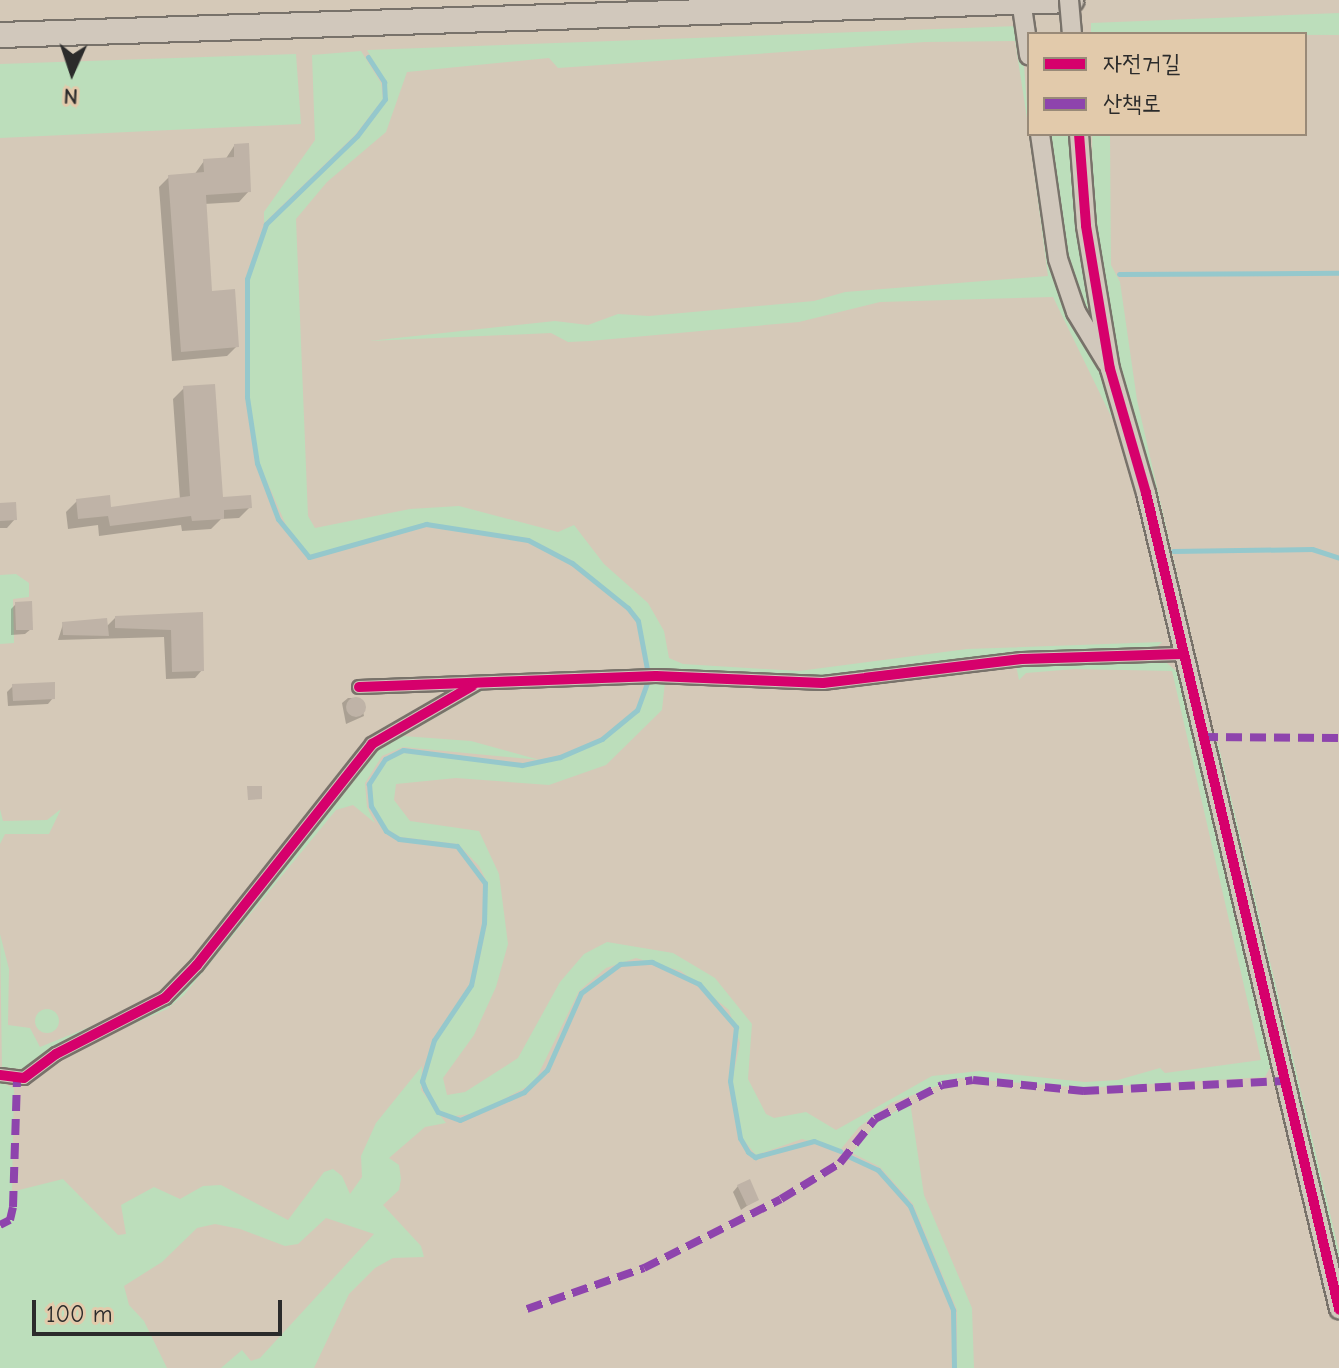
<!DOCTYPE html>
<meta charset="utf-8">
<style>
body{margin:0}
#map{position:relative;width:1339px;height:1368px;overflow:hidden;background:#d5c9b8;font-family:"Comic Neue","Poor Story",sans-serif}
div>[style]{position:absolute}
[style*='--x']{left:calc(var(--x)*1px);top:calc(var(--y)*1px);width:calc(var(--w)*1px);rotate:calc(var(--a)*1deg)}
.green>*{inset:0;background:#bcdebb}
.round{border-radius:50%}
.shadow>*{inset:0;background:#0003}
.stream>*{height:5px;margin:-2.5px;padding:0 2.5px;transform-origin:2.5px;border-radius:2.5px;background:#95c8cc}
.building>*{inset:0;background:#bfb3a7}
.roads{filter:drop-shadow(2px 0 #78726a) drop-shadow(-2px 0 #78726a) drop-shadow(0 2px #78726a) drop-shadow(0 -2px #78726a)}
.street>*{height:12px;margin:-6px;padding:0 6px;transform-origin:6px;border-radius:6px;background:#d1c8bc}
.secondary>*{height:18px;margin:-9px;padding:0 9px;transform-origin:9px;border-radius:9px;background:#d1c8bc}
.highway>*{height:24px;margin:-12px;padding:0 12px;transform-origin:12px;border-radius:12px;background:#d1c8bc}
.bridges{filter:drop-shadow(2px 0 #78726a) drop-shadow(-2px 0 #78726a) drop-shadow(0 2px #78726a) drop-shadow(0 -2px #78726a)}
.secondary-bridge>*{height:18px;margin:-9px;padding:0 9px;transform-origin:9px;border-radius:9px;background:#d1c8bc}
.quiet>*{height:8px;margin-top:-4px;transform-origin:0;background:repeating-linear-gradient(90deg,#8e44ad 0 16px,transparent 0 24px)}
.cycleway>*{height:10px;margin:-5px;padding:0 5px;transform-origin:5px;border-radius:5px;background:#d6006c}
span{translate:-50% -50%;white-space:nowrap;text-align:center;line-height:1.15;-webkit-text-stroke:7px #e2caab;paint-order:stroke}
.legend{position:absolute;left:1027px;top:32px;width:280px;height:104px;box-sizing:border-box;background:#e2caab;border:2px solid #998a78;margin:0;padding:10px 14px;list-style:none;font-size:24px;color:#2b2b2b}
.legend li{display:flex;align-items:center;gap:16px;height:40px}
.legend b{width:40px;border:2px solid #998a78}
.north{position:absolute;left:32px;top:32px;width:80px;height:80px;-webkit-text-stroke:6px #e2caab;paint-order:stroke;rotate:183deg;font-size:22px;font-weight:700;line-height:32px;text-align:center;color:#2b2b2b}
.north::after{content:'';display:block;margin:auto;width:28px;height:36px;background:#2b2b2b;clip-path:polygon(50% 0,100% 100%,50% 72%,0 100%)}
.scale{position:absolute;left:32px;top:1300px;width:250px;height:36px;box-sizing:border-box;border:4px solid #2b2b2b;border-top:0;padding-left:10px;font-size:24px;line-height:28px;white-space:nowrap;color:#2b2b2b;-webkit-text-stroke:6px #e2caab;paint-order:stroke}
</style>
<div id="map">
<div class="green">
<i style="clip-path:polygon(1339px 13px,1339px 35px,1091px 34px,1091px 23px)"></i>
<i style="clip-path:polygon(1021px 26px,1029px 131px,1015px 41px,925px 42px,558px 68px,549px 58px,407px 72px,386px 132px,327px 182px,296px 219px,308px 516px,315px 528px,410px 509px,459px 506px,558px 532px,574px 525px,604px 564px,648px 603px,664px 631px,669px 658px,683px 664px,799px 671px,967px 649px,1162px 642px,1157px 647px,828px 678px,650px 671px,640px 621px,629px 607px,573px 561px,528px 538px,426px 523px,310px 555px,289px 532px,259px 463px,249px 397px,245px 302px,253px 260px,268px 225px,358px 138px,387px 100px,385px 81px,367px 50px)"></i>
<i style="clip-path:polygon(361px 51px,381px 83px,383px 99px,355px 135px,264px 223px,264px 212px,315px 140px,312px 55px)"></i>
<i style="clip-path:polygon(296px 54px,301px 124px,0 138px,0 64px)"></i>
<i style="clip-path:polygon(1029px 134px,1035px 134px,1040px 171px,1093px 353px,1127px 449px,1053px 297px,880px 302px,799px 322px,590px 341px,568px 342px,551px 333px,369px 341px,555px 321px,588px 325px,618px 314px,649px 316px,814px 301px,845px 292px,1048px 276px)"></i>
<i style="clip-path:polygon(1045px 134px,1074px 134px,1095px 312px,1091px 316px,1086px 314px,1064px 264px)"></i>
<i style="clip-path:polygon(1092px 134px,1110px 134px,1111px 265px,1120px 282px,1137px 400px,1213px 730px,1205px 731px,1118px 371px,1093px 207px)"></i>
<i style="clip-path:polygon(16px 574px,29px 583px,29px 597px,13px 599px,14px 643px,0 644px,0 575px)"></i>
<i style="clip-path:polygon(1162px 659px,1182px 676px,1273px 1062px,1265px 1077px,1085px 1088px,959px 1078px,891px 1103px,859px 1127px,841px 1149px,802px 1139px,756px 1155px,742px 1138px,732px 1081px,740px 1043px,729px 1010px,681px 971px,636px 958px,606px 968px,579px 991px,534px 1083px,477px 1113px,448px 1117px,439px 1111px,424px 1081px,436px 1041px,474px 985px,487px 924px,487px 882px,479px 866px,458px 844px,400px 837px,387px 829px,373px 806px,372px 784px,387px 761px,404px 753px,522px 767px,561px 759px,603px 741px,638px 712px,650px 681px,665px 682px,662px 710px,606px 765px,549px 785px,456px 778px,396px 784px,394px 800px,410px 821px,479px 831px,499px 874px,508px 944px,496px 987px,474px 1035px,443px 1078px,447px 1095px,465px 1092px,518px 1058px,560px 982px,584px 954px,607px 942px,673px 953px,715px 978px,752px 1024px,748px 1079px,766px 1114px,774px 1118px,806px 1112px,836px 1130px,932px 1076px,980px 1071px,1085px 1082px,1118px 1080px,1160px 1068px,1165px 1073px,1261px 1060px,1172px 671px,1075px 669px,1026px 673px,1019px 680px,1016px 665px)"></i>
<i style="clip-path:polygon(507px 685px,482px 691px,403px 736px,471px 741px,540px 760px,403px 747px,382px 756px,365px 783px,367px 807px,375px 823px,353px 805px,336px 810px,184px 995px,167px 1009px,64px 1055px,164px 1004px,374px 749px,478px 686px)"></i>
<i style="clip-path:polygon(1218px 743px,1339px 1251px,1339px 1280px,1213px 745px)"></i>
<i style="clip-path:polygon(0 809px,3px 821px,47px 820px,61px 809px,49px 834px,5px 834px,0 844px)"></i>
<i style="clip-path:polygon(0 934px,9px 969px,8px 1025px,30px 1028px,40px 1047px,129px 1011px,25px 1069px,2px 1068px)"></i>
<i class="round" style="left:35px;top:1009px;width:24px;height:24px"></i>
<i style="clip-path:polygon(422px 1066px,421px 1090px,446px 1123px,425px 1127px,389px 1158px,399px 1165px,401px 1179px,399px 1190px,383px 1205px,421px 1246px,424px 1257px,393px 1258px,375px 1268px,349px 1294px,314px 1368px,221px 1368px,242px 1350px,251px 1361px,260px 1358px,374px 1234px,326px 1218px,298px 1244px,285px 1246px,240px 1229px,215px 1224px,197px 1228px,162px 1262px,124px 1286px,129px 1305px,144px 1321px,167px 1368px,0 1368px,0 1227px,11px 1220px,15px 1191px,63px 1179px,118px 1235px,126px 1234px,121px 1205px,154px 1187px,180px 1199px,203px 1186px,221px 1185px,288px 1220px,324px 1172px,333px 1169px,342px 1176px,350px 1194px,362px 1177px,361px 1156px,376px 1123px)"></i>
<i style="clip-path:polygon(0 1082px,14px 1088px,12px 1192px,8px 1215px,0 1223px)"></i>
<i style="clip-path:polygon(910px 1102px,924px 1195px,972px 1308px,974px 1368px,957px 1368px,957px 1310px,913px 1204px,880px 1167px,852px 1153px,878px 1122px)"></i>
</div>
<div class="shadow">
<i style="clip-path:polygon(234px 146px,249px 191px,239px 202px,204px 204px,211px 293px,237px 346px,227px 356px,172px 361px,159px 187px,169px 177px,194px 175px,204px 161px,225px 160px)"></i>
<i style="clip-path:polygon(184px 388px,221px 499px,250px 507px,239px 518px,221px 519px,211px 529px,182px 531px,181px 525px,99px 536px,98px 525px,68px 529px,66px 512px,77px 501px,109px 509px,180px 500px,173px 399px)"></i>
<i style="clip-path:polygon(0 505px,15px 519px,7px 528px,0 528px)"></i>
<i style="clip-path:polygon(16px 604px,31px 629px,25px 634px,11px 635px,11px 609px)"></i>
<i style="clip-path:polygon(201px 614px,202px 670px,195px 678px,166px 679px,164px 637px,58px 640px,63px 624px,106px 627px,115px 618px)"></i>
<i style="clip-path:polygon(13px 686px,53px 698px,48px 704px,8px 706px,7px 692px)"></i>
<i style="clip-path:polygon(348px 698px,360px 698px,364px 716px,346px 724px,342px 703px)"></i>
<i style="clip-path:polygon(738px 1186px,757px 1199px,741px 1210px,733px 1192px)"></i>
</div>
<div class="stream">
<i style="--x:368;--y:57;--w:30;--a:57"></i>
<i style="--x:384;--y:82;--w:17;--a:87"></i>
<i style="--x:385;--y:99;--w:46;--a:127.1"></i>
<i style="--x:357;--y:136;--w:127;--a:136"></i>
<i style="--x:266;--y:224;--w:58;--a:109.1"></i>
<i style="--x:247;--y:279;--w:118;--a:90"></i>
<i style="--x:247;--y:397;--w:67;--a:81.4"></i>
<i style="--x:257;--y:463;--w:60;--a:69.4"></i>
<i style="--x:278;--y:519;--w:49;--a:50.8"></i>
<i style="--x:309;--y:557;--w:122;--a:-15.8"></i>
<i style="--x:426;--y:524;--w:103;--a:8.9"></i>
<i style="--x:528;--y:540;--w:50;--a:27.6"></i>
<i style="--x:572;--y:563;--w:72;--a:38.8"></i>
<i style="--x:628;--y:608;--w:16;--a:52"></i>
<i style="--x:638;--y:621;--w:49;--a:79.4"></i>
<i style="--x:1119;--y:274;--w:220;--a:-0.3"></i>
<i style="--x:1173;--y:551;--w:139;--a:-0.8"></i>
<i style="--x:1312;--y:549;--w:28;--a:18"></i>
<i style="--x:647;--y:683;--w:29;--a:110"></i>
<i style="--x:637;--y:710;--w:45;--a:140.4"></i>
<i style="--x:602;--y:739;--w:46;--a:156.8"></i>
<i style="--x:560;--y:757;--w:39;--a:168"></i>
<i style="--x:522;--y:765;--w:120;--a:-172.8"></i>
<i style="--x:403;--y:750;--w:20;--a:153"></i>
<i style="--x:385;--y:759;--w:30;--a:123"></i>
<i style="--x:369;--y:784;--w:22;--a:85"></i>
<i style="--x:371;--y:806;--w:29;--a:59"></i>
<i style="--x:386;--y:831;--w:15;--a:32"></i>
<i style="--x:399;--y:839;--w:58;--a:6.9"></i>
<i style="--x:457;--y:846;--w:46;--a:52.9"></i>
<i style="--x:485;--y:883;--w:40;--a:91.4"></i>
<i style="--x:484;--y:923;--w:63;--a:101.8"></i>
<i style="--x:471;--y:985;--w:66;--a:123.9"></i>
<i style="--x:434;--y:1040;--w:43;--a:106.3"></i>
<i style="--x:422;--y:1081;--w:9;--a:69"></i>
<i style="--x:425;--y:1089;--w:26;--a:61"></i>
<i style="--x:438;--y:1112;--w:23;--a:20"></i>
<i style="--x:460;--y:1120;--w:70;--a:-23.6"></i>
<i style="--x:524;--y:1092;--w:32;--a:-44"></i>
<i style="--x:547;--y:1070;--w:84;--a:-66.2"></i>
<i style="--x:581;--y:993;--w:49;--a:-36.6"></i>
<i style="--x:620;--y:964;--w:32;--a:-4"></i>
<i style="--x:652;--y:962;--w:52;--a:25.1"></i>
<i style="--x:699;--y:984;--w:57;--a:49.3"></i>
<i style="--x:736;--y:1027;--w:54;--a:96.3"></i>
<i style="--x:730;--y:1081;--w:58;--a:80"></i>
<i style="--x:740;--y:1138;--w:16;--a:60"></i>
<i style="--x:748;--y:1152;--w:9;--a:36"></i>
<i style="--x:755;--y:1157;--w:61;--a:-15.2"></i>
<i style="--x:814;--y:1141;--w:28;--a:21"></i>
<i style="--x:850;--y:1157;--w:31;--a:25"></i>
<i style="--x:878;--y:1170;--w:48;--a:48.4"></i>
<i style="--x:910;--y:1206;--w:113;--a:67.5"></i>
<i style="--x:953;--y:1310;--w:58;--a:89"></i>
</div>
<div class="building">
<i style="clip-path:polygon(249px 143px,251px 192px,206px 195px,212px 291px,235px 289px,239px 347px,181px 352px,168px 175px,204px 172px,203px 159px,234px 157px,234px 144px)"></i>
<i style="clip-path:polygon(215px 384px,223px 497px,251px 495px,252px 508px,224px 510px,224px 519px,192px 521px,191px 516px,110px 526px,108px 516px,78px 519px,76px 499px,110px 495px,111px 507px,190px 496px,183px 386px)"></i>
<i style="clip-path:polygon(16px 502px,17px 520px,0 521px,0 503px)"></i>
<i style="clip-path:polygon(32px 601px,33px 630px,16px 630px,15px 602px)"></i>
<i style="clip-path:polygon(203px 612px,204px 671px,172px 672px,171px 630px,115px 628px,115px 616px)"></i>
<i style="clip-path:polygon(107px 618px,109px 636px,63px 635px,62px 622px)"></i>
<i style="clip-path:polygon(55px 682px,55px 699px,13px 701px,12px 684px)"></i>
<i class="round" style="left:346px;top:697px;width:20px;height:20px"></i>
<i style="clip-path:polygon(247px 786px,262px 786px,262px 799px,248px 800px)"></i>
<i style="clip-path:polygon(750px 1179px,759px 1200px,747px 1206px,737px 1185px)"></i>
</div>
<div class="roads">
<div class="street">
<i style="--x:359;--y:687;--w:297;--a:-2.1"></i>
<i style="--x:656;--y:676;--w:167;--a:2.4"></i>
<i style="--x:823;--y:683;--w:200;--a:-6.9"></i>
<i style="--x:1022;--y:659;--w:159;--a:-1.8"></i>
<i style="--x:0;--y:1075;--w:24;--a:7"></i>
<i style="--x:24;--y:1078;--w:40;--a:-37"></i>
<i style="--x:56;--y:1054;--w:123;--a:-27.2"></i>
<i style="--x:165;--y:998;--w:46;--a:-45.9"></i>
<i style="--x:197;--y:965;--w:282;--a:-51.6"></i>
<i style="--x:372;--y:744;--w:120;--a:-30"></i>
</div>
<div class="secondary">
<i style="--x:1021;--y:0;--w:56;--a:81.7"></i>
<i style="--x:1040;--y:134;--w:126;--a:81.8"></i>
<i style="--x:1058;--y:259;--w:56;--a:71.2"></i>
<i style="--x:1076;--y:312;--w:60;--a:58.7"></i>
<i style="--x:1079;--y:134;--w:92;--a:85.6"></i>
<i style="--x:1086;--y:226;--w:145;--a:80.5"></i>
<i style="--x:1110;--y:369;--w:129;--a:73.8"></i>
<i style="--x:1146;--y:493;--w:839;--a:76.69"></i>
</div>
<div class="highway">
<i style="--x:0;--y:35;--w:1072;--a:-1.87"></i>
</div>
</div>
<div class="bridges">
<div class="secondary-bridge">
<i style="--x:1069;--y:0;--w:34;--a:85"></i>
</div>
</div>
<div class="quiet">
<i style="--x:1202;--y:737;--w:137;--a:0.4"></i>
<i style="--x:0;--y:1225;--w:11;--a:-27"></i>
<i style="--x:10;--y:1220;--w:13;--a:-77"></i>
<i style="--x:13;--y:1207;--w:129;--a:-88.2"></i>
<i style="--x:527;--y:1309;--w:124;--a:-19.3"></i>
<i style="--x:644;--y:1268;--w:153;--a:-26.7"></i>
<i style="--x:781;--y:1199;--w:69;--a:-31.4"></i>
<i style="--x:840;--y:1163;--w:56;--a:-51.5"></i>
<i style="--x:875;--y:1119;--w:75;--a:-26.9"></i>
<i style="--x:942;--y:1085;--w:31;--a:-9"></i>
<i style="--x:973;--y:1080;--w:111;--a:5.7"></i>
<i style="--x:1083;--y:1091;--w:200;--a:-2.9"></i>
</div>
<div class="cycleway">
<i style="--x:1079;--y:134;--w:92;--a:85.6"></i>
<i style="--x:1086;--y:226;--w:145;--a:80.5"></i>
<i style="--x:1110;--y:369;--w:129;--a:73.8"></i>
<i style="--x:1146;--y:493;--w:839;--a:76.69"></i>
<i style="--x:359;--y:687;--w:297;--a:-2.1"></i>
<i style="--x:656;--y:676;--w:167;--a:2.4"></i>
<i style="--x:823;--y:683;--w:200;--a:-6.9"></i>
<i style="--x:1022;--y:659;--w:159;--a:-1.8"></i>
<i style="--x:0;--y:1075;--w:24;--a:7"></i>
<i style="--x:24;--y:1078;--w:40;--a:-37"></i>
<i style="--x:56;--y:1054;--w:123;--a:-27.2"></i>
<i style="--x:165;--y:998;--w:46;--a:-45.9"></i>
<i style="--x:197;--y:965;--w:282;--a:-51.6"></i>
<i style="--x:372;--y:744;--w:116;--a:-30.1"></i>
</div>
<ul class="legend">
<li><b style="height:10px;background:#d6006c"></b>자전거길</li>
<li><b style="height:10px;background:#8e44ad"></b>산책로</li>
</ul>
<div class="north">N</div>
<div class="scale">100 m</div>
</div>
